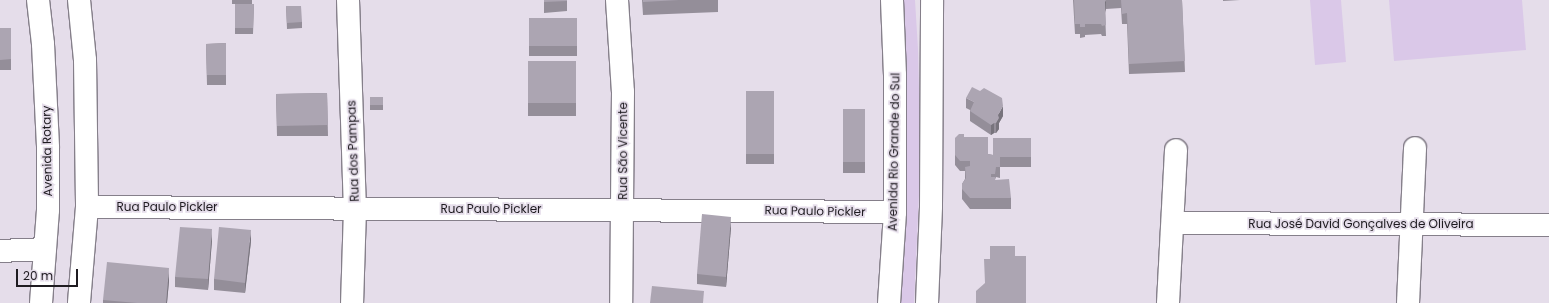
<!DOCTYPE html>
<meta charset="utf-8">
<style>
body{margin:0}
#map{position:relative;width:1549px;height:303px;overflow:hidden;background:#e5ddea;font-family:Poppins,sans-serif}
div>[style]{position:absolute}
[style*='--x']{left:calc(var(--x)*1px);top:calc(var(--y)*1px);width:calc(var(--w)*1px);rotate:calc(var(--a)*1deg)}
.green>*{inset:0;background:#dac8e8}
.roads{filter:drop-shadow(1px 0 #857f8a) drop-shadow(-1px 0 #857f8a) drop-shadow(0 1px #857f8a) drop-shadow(0 -1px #857f8a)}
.minor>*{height:22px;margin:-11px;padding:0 11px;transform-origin:11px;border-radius:11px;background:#fff}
.wall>*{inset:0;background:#948e99}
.shaded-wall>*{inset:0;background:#78747d}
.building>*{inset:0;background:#aca5b2}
span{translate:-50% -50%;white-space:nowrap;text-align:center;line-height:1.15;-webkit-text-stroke:3.5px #e5ddea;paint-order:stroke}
.street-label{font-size:12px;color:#1f1c21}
.scale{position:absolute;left:16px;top:269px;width:62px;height:18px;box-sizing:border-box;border:2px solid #1f1c21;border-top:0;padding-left:5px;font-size:12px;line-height:14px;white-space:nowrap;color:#1f1c21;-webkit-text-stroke:3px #e5ddea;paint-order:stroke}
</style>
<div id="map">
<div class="green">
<i style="clip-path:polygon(902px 0,915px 0,918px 49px,920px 128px,919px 195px,914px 303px,899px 303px,906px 102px)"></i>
<i style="clip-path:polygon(1310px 0,1341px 0,1346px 62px,1315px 65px)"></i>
<i style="clip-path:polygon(1389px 0,1522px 0,1526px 50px,1394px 61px)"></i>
</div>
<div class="roads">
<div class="minor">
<i style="--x:38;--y:0;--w:44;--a:83.5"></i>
<i style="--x:43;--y:44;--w:104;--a:87.2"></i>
<i style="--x:48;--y:148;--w:62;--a:90"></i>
<i style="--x:48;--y:210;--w:93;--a:94.3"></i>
<i style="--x:79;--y:0;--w:60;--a:84.3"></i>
<i style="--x:85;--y:60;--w:147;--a:89.2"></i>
<i style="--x:87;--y:207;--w:96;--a:94.8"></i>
<i style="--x:348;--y:0;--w:209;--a:88.1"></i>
<i style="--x:355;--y:209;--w:94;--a:91.8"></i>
<i style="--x:617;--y:0;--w:92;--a:86.3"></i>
<i style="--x:623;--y:92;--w:211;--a:90.5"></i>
<i style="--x:87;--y:207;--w:808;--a:0.35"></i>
<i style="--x:1173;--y:223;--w:376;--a:0.3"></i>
<i style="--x:0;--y:251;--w:45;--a:-2.5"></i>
<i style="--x:889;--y:303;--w:91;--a:-86.2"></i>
<i style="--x:895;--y:212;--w:137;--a:-90"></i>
<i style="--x:895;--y:75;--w:75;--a:-92.3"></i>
<i style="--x:927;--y:303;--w:97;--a:-87.6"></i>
<i style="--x:931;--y:206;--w:206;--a:-89.7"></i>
<i style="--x:1168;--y:303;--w:153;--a:-87"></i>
<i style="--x:1408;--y:303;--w:155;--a:-87.4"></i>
</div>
</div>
<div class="wall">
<i style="clip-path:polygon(232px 0,252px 0,252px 4px,243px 4px,254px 4px,253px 34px,235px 34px,235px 4px,232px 4px)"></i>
<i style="clip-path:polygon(544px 0,567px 0,567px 11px,544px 13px)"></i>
<i style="clip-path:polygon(642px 0,718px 0,718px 12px,643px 15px)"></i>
<i style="clip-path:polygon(1073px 0,1182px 0,1185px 72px,1129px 74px,1127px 24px,1122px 24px,1121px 8px,1106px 9px,1105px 11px,1106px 36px,1102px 36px,1101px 34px,1085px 35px,1085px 37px,1080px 38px,1080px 34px,1075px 34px)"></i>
<i style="clip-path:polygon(1223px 0,1240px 0,1223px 1px)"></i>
<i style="clip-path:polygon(286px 6px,302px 22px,302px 28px,287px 29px)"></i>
<i style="clip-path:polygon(529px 18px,577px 18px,577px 56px,529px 56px)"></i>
<i style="clip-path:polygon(0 28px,11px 28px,11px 70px,0 70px)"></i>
<i style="clip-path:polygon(226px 43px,226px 85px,207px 85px,206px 44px)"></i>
<i style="clip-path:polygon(528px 61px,576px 61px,576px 116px,528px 116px)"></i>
<i style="clip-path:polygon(746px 91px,774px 91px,774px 164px,746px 164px)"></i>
<i style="clip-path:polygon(327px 93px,328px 136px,277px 136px,276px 94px)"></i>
<i style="clip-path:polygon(370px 97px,383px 97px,383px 110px,370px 110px)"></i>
<i style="clip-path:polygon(966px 98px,1003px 116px,999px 123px,999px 129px,996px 133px,994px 133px,991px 135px,970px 121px,970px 110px,966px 108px)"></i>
<i style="clip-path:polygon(843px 109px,865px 109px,865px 173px,843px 173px)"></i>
<i style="clip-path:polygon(964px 137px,988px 154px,993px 155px,1031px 138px,1031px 167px,1000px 167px,1000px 178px,996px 177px,995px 180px,1011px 198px,1011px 209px,970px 209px,962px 199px,962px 184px,965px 179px,965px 171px,960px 171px,955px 165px,955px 138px)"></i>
<i style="clip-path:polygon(731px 227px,726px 287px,697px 284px,697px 274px)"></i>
<i style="clip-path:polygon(212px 240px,208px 290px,175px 287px,175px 277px)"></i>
<i style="clip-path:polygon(251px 241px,245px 293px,214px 290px,214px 279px)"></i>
<i style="clip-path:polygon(169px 281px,167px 303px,103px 303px,103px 300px)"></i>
</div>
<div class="shaded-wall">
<i style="clip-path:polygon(1106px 0,1106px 9px,1105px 13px,1105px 2px)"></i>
<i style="clip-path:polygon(1003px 106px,1003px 116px,999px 123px,999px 129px,996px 133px,996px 123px,998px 115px)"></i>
<i style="clip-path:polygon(994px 123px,994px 133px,991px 135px,991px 125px)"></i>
<i style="clip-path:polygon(731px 217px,731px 227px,726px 287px,726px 277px)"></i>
<i style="clip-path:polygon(212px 229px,212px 240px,208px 290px,208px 279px)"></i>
<i style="clip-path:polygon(251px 230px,251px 241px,245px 293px,245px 283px)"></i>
<i style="clip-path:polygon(169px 268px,169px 281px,167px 303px,166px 303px)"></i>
</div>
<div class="building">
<i style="clip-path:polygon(544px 0,567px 0,567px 1px,544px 2px)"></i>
<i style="clip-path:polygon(643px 0,679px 0,643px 2px)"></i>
<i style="clip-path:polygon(1074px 0,1106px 0,1105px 2px,1106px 25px,1102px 26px,1101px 24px,1085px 24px,1085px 27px,1080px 27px,1080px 24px,1075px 24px)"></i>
<i style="clip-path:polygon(1121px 0,1182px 0,1185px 61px,1129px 64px,1127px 13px,1122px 14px)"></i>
<i style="clip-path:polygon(235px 4px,254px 4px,253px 28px,235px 28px)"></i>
<i style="clip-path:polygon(286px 6px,301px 6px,302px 22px,287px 23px)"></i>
<i style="clip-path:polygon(529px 18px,577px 18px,577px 46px,529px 46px)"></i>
<i style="clip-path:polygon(0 28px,11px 28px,11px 59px,0 60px)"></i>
<i style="clip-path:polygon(226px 43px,226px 75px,207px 75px,206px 44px)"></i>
<i style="clip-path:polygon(528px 61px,576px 61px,576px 103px,528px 103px)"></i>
<i style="clip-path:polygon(972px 87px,980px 91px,984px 88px,1002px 98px,1003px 106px,998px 115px,999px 118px,996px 123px,994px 123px,991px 125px,970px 111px,974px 102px,966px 98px)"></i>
<i style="clip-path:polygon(746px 91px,774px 91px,774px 154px,746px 154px)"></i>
<i style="clip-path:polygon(327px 93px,328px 125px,277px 126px,276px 94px)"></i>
<i style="clip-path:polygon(370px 97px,383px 97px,383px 105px,370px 105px)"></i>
<i style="clip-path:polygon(843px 109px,865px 109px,865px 162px,843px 162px)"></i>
<i style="clip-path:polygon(959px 134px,964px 134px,964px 137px,988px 137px,988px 154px,993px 155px,993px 138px,1031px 138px,1031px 157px,1000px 157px,1000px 167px,996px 167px,995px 174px,991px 174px,991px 177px,995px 177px,995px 180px,1009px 179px,1011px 198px,970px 198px,962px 189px,962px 184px,966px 178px,965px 167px,970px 166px,970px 161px,960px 161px,955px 155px,955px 138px)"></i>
<i style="clip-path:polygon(702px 214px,731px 217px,726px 277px,697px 274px)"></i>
<i style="clip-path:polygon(180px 227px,212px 229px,208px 279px,175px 277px)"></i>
<i style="clip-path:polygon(219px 227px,251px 230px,245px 283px,214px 279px)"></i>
<i style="clip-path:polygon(990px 246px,1015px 246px,1015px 256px,1026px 256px,1026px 303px,976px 303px,976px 291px,985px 283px,984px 259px,990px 259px)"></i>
<i style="clip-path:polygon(107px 262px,169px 268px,166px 303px,137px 303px,103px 300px)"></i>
<i style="clip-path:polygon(652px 286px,704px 291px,703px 303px,650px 303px)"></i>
</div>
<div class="street-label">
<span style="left:47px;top:151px;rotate:-91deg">Avenida Rotary</span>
<span style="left:353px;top:151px;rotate:-92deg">Rua dos Pampas</span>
<span style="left:623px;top:151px;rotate:-90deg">Rua São Vicente</span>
<span style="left:894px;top:152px;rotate:-89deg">Avenida Rio Grande do Sul</span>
<span style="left:167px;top:207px">Rua Paulo Pickler</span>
<span style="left:491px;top:209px">Rua Paulo Pickler</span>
<span style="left:815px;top:211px;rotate:1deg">Rua Paulo Pickler</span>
<span style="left:1361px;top:224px">Rua José David Gonçalves de Oliveira</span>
</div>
<div class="scale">20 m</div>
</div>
